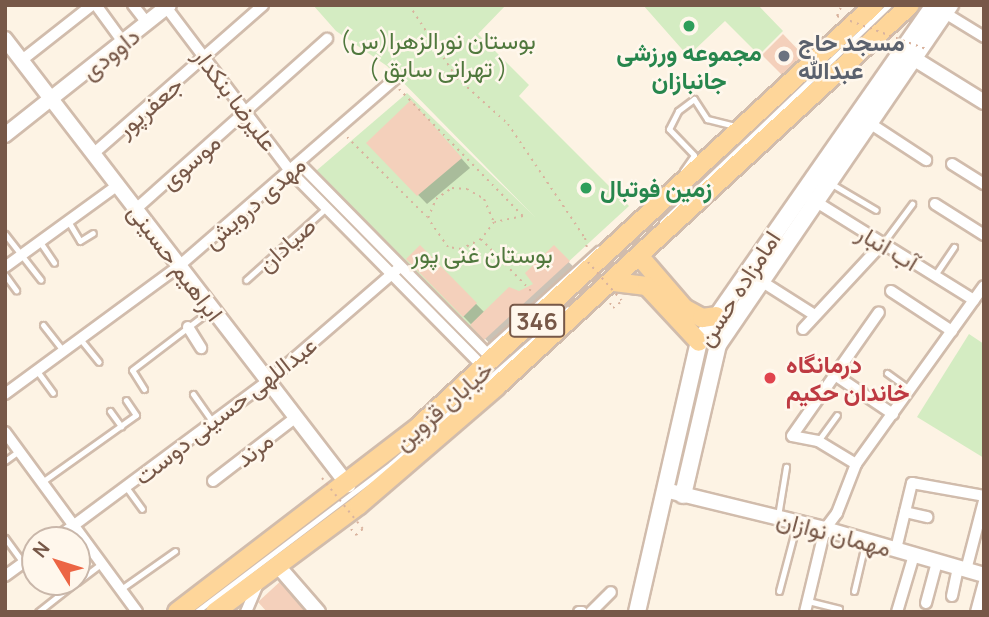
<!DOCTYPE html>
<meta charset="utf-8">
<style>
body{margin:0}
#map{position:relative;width:989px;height:617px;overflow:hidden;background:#fdf3e4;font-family:Manrope,Vazirmatn,sans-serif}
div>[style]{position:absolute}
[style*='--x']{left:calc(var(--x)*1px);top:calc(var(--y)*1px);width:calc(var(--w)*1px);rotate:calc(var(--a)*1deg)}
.green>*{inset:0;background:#d4ecc2}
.shadow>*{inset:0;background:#0003}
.building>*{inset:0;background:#f4d0bb}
.path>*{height:2px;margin-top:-1px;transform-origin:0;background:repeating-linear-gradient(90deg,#d9b39e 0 2px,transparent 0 7px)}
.roads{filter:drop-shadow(2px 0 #d1bcac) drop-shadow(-2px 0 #d1bcac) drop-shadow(0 2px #d1bcac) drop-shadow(0 -2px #d1bcac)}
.service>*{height:5px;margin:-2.5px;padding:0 2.5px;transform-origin:2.5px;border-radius:2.5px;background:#fff}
.minor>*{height:10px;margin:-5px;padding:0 5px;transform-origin:5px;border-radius:5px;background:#fff}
.tertiary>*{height:14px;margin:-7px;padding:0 7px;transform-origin:7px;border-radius:7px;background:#fff}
.secondary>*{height:16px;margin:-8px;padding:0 8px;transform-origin:8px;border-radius:8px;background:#fff}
.primary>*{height:18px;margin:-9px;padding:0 9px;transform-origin:9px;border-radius:9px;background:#fed69a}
.path-bridge>*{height:2px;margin-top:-1px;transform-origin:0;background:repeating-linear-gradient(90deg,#d9b39e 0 2px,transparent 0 7px)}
.dots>*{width:19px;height:19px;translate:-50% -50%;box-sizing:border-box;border:4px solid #fff7ec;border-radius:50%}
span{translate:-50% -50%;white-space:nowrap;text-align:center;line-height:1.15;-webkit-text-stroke:5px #fff7ec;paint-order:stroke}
.shield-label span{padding:2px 5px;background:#fff7ec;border:2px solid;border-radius:5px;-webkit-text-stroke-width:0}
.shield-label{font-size:23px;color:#775848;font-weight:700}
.park-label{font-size:24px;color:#50783d}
.worship-label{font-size:24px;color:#5b616d;font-weight:700}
.left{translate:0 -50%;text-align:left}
.leisure-label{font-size:24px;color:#27864d;font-weight:700}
.street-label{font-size:24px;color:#775848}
.health-label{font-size:24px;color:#be3a42;font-weight:700}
.frame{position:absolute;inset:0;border:7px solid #775848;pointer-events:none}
.north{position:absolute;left:21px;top:526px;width:70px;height:70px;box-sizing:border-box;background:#fff7ec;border:2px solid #c9b7aa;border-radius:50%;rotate:308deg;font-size:19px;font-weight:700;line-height:28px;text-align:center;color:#775848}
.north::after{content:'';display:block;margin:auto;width:24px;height:32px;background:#ec6544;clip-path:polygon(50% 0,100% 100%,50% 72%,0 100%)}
</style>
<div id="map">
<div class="green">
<i style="clip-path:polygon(313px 5px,506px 5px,478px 34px,529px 85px,519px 96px,629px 206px,478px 345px,316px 171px,407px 93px,535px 217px,387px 66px,336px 31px)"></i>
<i style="clip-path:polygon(643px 5px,758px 5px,783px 31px,759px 55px,725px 21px,688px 56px)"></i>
<i style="clip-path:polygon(969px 334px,984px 344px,984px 458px,917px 417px)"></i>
</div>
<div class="shadow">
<i style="clip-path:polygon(420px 112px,470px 168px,427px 204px,368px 143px)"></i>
<i style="clip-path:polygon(420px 247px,485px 313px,536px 285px,554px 248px,578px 271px,494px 348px,408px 259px)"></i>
</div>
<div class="building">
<i style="clip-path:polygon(783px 34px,805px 57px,784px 77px,762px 55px)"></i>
<i style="clip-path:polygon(411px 100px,462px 158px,417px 196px,366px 143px)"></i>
<i style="clip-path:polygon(420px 245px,477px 303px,463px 317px,406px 259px)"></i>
<i style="clip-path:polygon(554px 245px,570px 261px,484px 340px,470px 325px,509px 287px,519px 291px,533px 284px,525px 273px)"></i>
<i style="clip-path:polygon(284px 578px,314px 612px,267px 612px,258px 602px)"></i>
</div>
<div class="path">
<i style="--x:409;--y:5;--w:87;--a:56.7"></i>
<i style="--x:457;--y:78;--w:69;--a:42"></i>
<i style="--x:508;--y:124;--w:138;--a:56"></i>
<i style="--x:585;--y:238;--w:10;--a:79"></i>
<i style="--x:837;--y:16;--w:12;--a:-66"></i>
<i style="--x:399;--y:89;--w:177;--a:45.7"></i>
<i style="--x:523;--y:216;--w:29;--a:168"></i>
<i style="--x:347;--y:137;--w:113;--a:45"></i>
<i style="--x:481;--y:239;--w:22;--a:153"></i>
<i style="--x:461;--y:249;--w:13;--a:-171"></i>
<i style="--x:448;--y:247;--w:35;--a:-125"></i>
<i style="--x:428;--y:218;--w:21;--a:-67"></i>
<i style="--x:436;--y:199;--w:19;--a:-35"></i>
<i style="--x:452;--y:188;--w:15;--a:4"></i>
<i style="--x:467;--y:189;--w:20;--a:30"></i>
<i style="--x:484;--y:199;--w:25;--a:67"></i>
<i style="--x:494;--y:222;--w:21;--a:127"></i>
<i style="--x:481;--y:239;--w:76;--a:46.1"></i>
<i style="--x:610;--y:303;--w:6;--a:59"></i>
<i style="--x:613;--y:308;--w:11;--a:-38"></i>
<i style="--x:351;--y:529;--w:8;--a:50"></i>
<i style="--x:356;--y:535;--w:9;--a:-41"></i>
</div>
<div class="roads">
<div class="service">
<i style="--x:683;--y:171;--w:19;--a:-55"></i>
<i style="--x:694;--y:155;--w:36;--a:-134"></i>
<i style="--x:669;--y:129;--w:20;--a:-63"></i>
<i style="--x:678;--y:111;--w:20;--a:-37"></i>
<i style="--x:694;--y:99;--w:24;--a:57"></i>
<i style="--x:707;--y:119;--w:32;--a:14"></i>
<i style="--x:830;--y:183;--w:53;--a:30.4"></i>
<i style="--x:68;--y:221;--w:23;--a:59"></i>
<i style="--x:80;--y:241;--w:15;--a:-32"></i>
<i style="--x:662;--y:222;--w:314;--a:-43.7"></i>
<i style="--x:5;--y:234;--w:58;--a:52"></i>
<i style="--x:40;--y:242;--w:25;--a:56"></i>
<i style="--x:883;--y:243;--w:49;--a:-53.4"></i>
<i style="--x:5;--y:275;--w:19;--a:54"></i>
<i style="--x:935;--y:275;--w:34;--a:-56"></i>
<i style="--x:246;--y:280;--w:108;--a:-42"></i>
<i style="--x:43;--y:325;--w:34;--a:52"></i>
<i style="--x:81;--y:340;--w:28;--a:51"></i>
<i style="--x:484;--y:352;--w:154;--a:-42.1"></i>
<i style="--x:37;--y:371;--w:27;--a:54"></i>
<i style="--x:887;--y:373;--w:29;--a:36"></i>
<i style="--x:144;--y:389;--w:22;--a:-122"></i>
<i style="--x:132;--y:370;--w:101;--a:-37.3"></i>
<i style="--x:193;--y:394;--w:35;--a:55"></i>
<i style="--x:110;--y:411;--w:19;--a:54"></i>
<i style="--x:818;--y:441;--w:32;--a:-54"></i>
<i style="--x:5;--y:461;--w:17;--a:-36"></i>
<i style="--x:42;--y:482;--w:115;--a:-35.5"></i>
<i style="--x:136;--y:415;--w:18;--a:-124"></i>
<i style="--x:126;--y:487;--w:27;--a:54"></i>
<i style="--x:778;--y:516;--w:50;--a:-80.7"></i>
<i style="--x:5;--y:538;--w:31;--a:54"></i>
<i style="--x:77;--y:582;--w:31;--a:-37"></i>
<i style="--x:121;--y:589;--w:66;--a:-35.1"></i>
<i style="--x:779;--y:591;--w:70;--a:-75.2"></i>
<i style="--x:854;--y:591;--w:48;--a:-76.8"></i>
<i style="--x:808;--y:601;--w:32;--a:14"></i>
<i style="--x:38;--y:612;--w:48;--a:-38.3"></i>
<i style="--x:196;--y:612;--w:245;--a:-37.2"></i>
<i style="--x:391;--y:464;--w:235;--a:-41.2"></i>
</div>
<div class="minor">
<i style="--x:96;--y:5;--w:46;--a:53.9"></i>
<i style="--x:133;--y:5;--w:23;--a:52"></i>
<i style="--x:166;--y:7;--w:206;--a:52.9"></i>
<i style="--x:290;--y:171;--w:278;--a:45.4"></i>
<i style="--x:945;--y:13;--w:46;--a:31.6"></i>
<i style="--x:22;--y:60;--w:89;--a:-38.2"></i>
<i style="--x:871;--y:124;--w:66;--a:33.2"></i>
<i style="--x:93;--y:154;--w:226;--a:-41.2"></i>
<i style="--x:299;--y:163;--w:278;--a:45.4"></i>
<i style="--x:952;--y:164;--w:38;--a:32"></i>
<i style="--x:810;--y:198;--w:193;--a:31.9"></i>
<i style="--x:935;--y:204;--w:58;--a:32.3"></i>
<i style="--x:136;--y:209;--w:256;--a:-41.7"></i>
<i style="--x:5;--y:267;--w:140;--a:-36"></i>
<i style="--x:761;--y:281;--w:62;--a:32.4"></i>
<i style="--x:891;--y:291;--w:73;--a:33.3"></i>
<i style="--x:188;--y:327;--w:25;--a:58"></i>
<i style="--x:803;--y:329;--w:116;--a:-47.1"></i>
<i style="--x:835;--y:375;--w:70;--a:33.9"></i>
<i style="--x:5;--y:394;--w:216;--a:-36.3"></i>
<i style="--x:179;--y:266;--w:287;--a:-40.9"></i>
<i style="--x:5;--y:432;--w:223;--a:53.7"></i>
<i style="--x:856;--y:464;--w:44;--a:-148.8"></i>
<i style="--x:818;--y:441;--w:26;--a:-169"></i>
<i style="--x:792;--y:436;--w:151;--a:-54.9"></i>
<i style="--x:213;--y:481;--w:105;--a:-37.6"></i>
<i style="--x:905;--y:512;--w:23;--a:13"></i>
<i style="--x:54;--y:540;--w:267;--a:-36.6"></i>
<i style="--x:268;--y:381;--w:174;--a:-40.8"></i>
<i style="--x:896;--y:549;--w:68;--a:-76.4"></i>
<i style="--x:912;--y:483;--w:73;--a:10.2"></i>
<i style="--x:966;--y:570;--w:71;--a:-75.4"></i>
<i style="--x:5;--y:576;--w:37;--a:-36"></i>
<i style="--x:952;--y:596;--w:29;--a:-78"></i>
<i style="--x:926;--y:603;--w:42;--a:-75"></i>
<i style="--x:246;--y:612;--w:33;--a:-67"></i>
<i style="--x:579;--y:612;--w:3;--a:0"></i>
<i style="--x:591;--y:612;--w:28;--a:-45"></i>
<i style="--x:805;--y:612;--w:85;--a:-76.5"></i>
<i style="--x:825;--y:529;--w:20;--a:-53"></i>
<i style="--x:837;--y:513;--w:53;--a:-68.8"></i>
<i style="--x:856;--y:464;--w:219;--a:-54.3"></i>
<i style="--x:897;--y:612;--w:59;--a:-73.4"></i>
<i style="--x:976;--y:612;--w:30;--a:-75"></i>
</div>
<div class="tertiary">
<i style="--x:5;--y:39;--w:563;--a:52.44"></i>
<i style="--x:905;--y:53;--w:93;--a:31.8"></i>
<i style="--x:5;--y:135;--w:209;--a:-38.4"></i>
<i style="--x:665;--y:490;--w:165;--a:13.7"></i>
<i style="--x:825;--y:529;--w:166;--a:16.1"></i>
<i style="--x:278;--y:566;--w:61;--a:49"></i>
</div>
<div class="secondary">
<i style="--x:683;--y:495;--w:154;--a:-76.9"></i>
<i style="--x:718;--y:345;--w:412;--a:-55.7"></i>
<i style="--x:637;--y:612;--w:277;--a:-77.1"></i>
<i style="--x:699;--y:342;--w:411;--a:-55.1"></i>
</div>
<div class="primary">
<i style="--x:640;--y:257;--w:67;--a:49.2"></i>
<i style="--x:684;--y:308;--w:21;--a:29"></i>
<i style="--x:702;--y:318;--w:14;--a:-8"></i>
<i style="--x:614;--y:282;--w:33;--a:7"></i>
<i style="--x:647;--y:286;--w:76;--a:47.1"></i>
<i style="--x:177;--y:612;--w:305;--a:-37.5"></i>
<i style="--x:419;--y:426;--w:620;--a:-42.78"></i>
<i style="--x:215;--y:612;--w:179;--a:-36.6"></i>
<i style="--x:359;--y:505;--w:181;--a:-40.7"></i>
<i style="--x:496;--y:387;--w:563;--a:-42.7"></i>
</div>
</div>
<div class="path-bridge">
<i style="--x:837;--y:16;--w:95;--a:20.3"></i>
<i style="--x:588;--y:262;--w:52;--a:48.9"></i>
<i style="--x:322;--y:478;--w:65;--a:51.2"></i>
</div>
<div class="dots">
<i style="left:689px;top:26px;background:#2e9e5b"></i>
<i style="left:784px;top:56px;background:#6b7280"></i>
<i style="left:586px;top:188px;background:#2e9e5b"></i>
<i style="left:770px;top:378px;background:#e0444e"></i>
</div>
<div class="shield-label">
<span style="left:537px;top:321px">346</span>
</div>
<div class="park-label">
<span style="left:438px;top:54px">بوستان نورالزهرا(س)<br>( تهرانی سابق )</span>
<span style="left:482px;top:254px">بوستان غنی پور</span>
</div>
<div class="worship-label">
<span class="left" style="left:798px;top:56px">مسجد حاج<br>عبدالله</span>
</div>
<div class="leisure-label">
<span style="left:689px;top:66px">مجموعه ورزشی<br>جانبازان</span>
<span class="left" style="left:600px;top:188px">زمین فوتبال</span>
</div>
<div class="street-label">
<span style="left:110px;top:53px;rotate:-39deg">داوودی</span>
<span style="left:236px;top:99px;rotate:53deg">علیرضا بنکدار</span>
<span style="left:149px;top:106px;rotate:-41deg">جعفرپور</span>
<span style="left:190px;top:161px;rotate:-41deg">موسوی</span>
<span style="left:254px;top:202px;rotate:-41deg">مهدی درویش</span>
<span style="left:286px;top:244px;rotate:-42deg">صیادان</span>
<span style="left:888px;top:247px;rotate:31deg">آب انبار</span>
<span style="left:176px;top:262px;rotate:53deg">ابراهیم حسینی</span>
<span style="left:738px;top:288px;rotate:-57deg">امامزاده حسن</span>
<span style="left:443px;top:405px;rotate:-41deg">خیابان قزوین</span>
<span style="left:225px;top:410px;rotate:-38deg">عبداللهی حسینی دوست</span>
<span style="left:254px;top:449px;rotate:-38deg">مرند</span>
<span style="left:834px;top:533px;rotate:15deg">مهمان نوازان</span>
</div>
<div class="health-label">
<span class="left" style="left:786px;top:378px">درمانگاه<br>خاندان حکیم</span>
</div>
<div class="frame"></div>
<div class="north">N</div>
</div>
